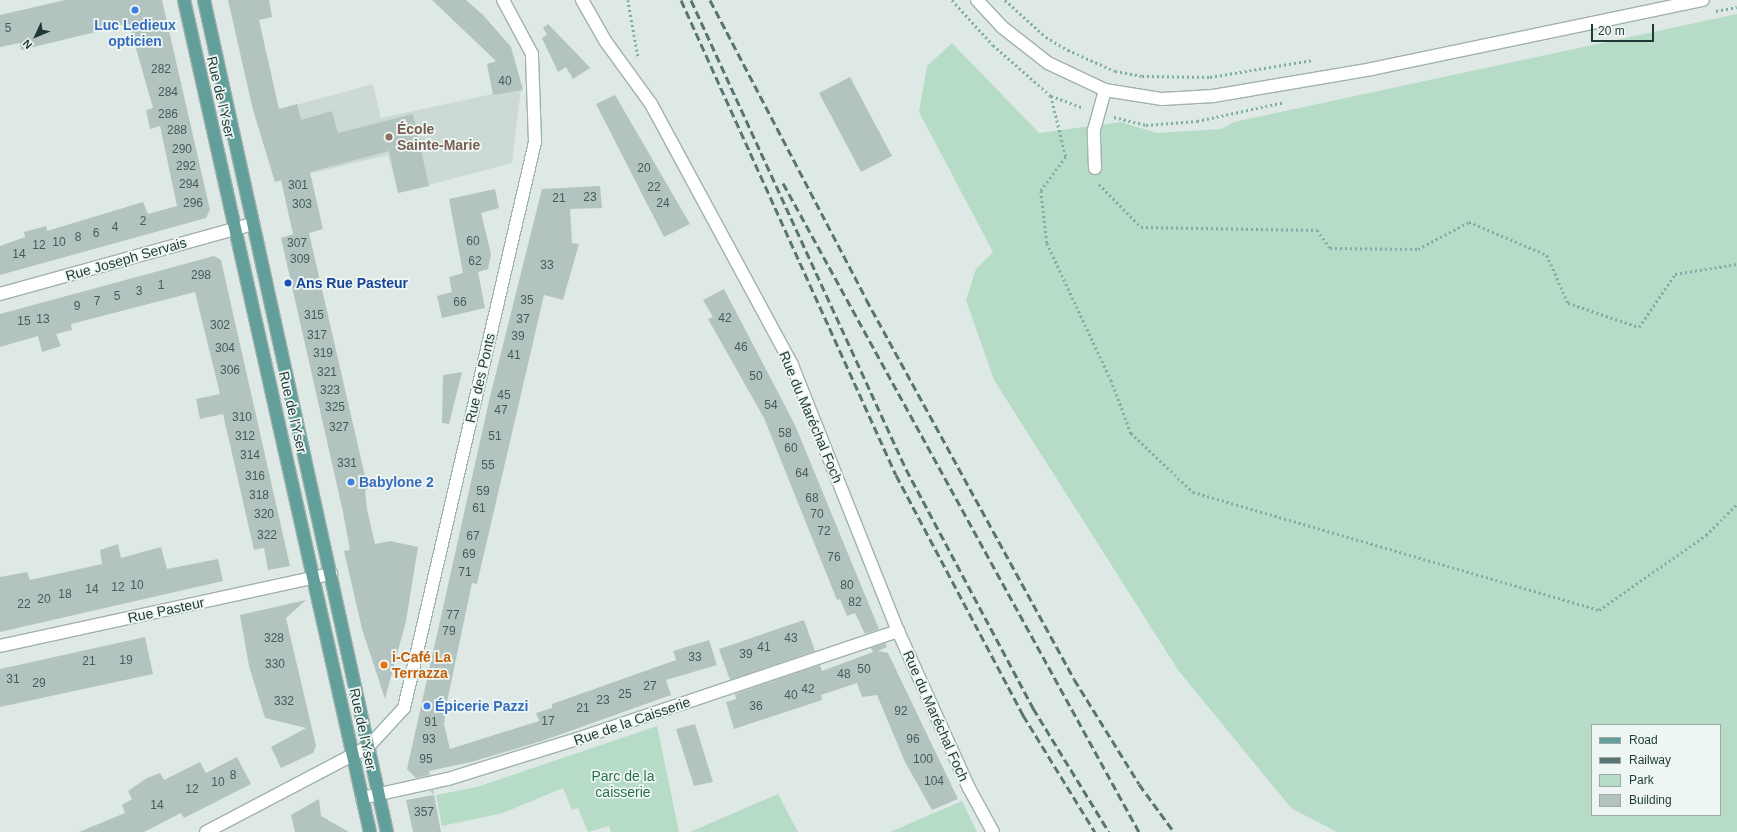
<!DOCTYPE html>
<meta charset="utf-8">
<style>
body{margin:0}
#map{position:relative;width:1737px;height:832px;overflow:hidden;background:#dee9e6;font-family:Helvetica,sans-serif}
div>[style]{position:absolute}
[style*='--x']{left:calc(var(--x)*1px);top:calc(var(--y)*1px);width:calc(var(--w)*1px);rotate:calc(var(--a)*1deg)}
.built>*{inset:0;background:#ccd9d5}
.green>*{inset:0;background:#b6dbc7}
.building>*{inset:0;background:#b3c4c0}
.path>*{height:2.5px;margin-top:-1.25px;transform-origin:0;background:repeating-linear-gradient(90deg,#7eada7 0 2px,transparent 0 5px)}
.roads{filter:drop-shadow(1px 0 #a1b1ae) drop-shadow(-1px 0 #a1b1ae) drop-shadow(0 1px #a1b1ae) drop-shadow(0 -1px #a1b1ae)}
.minor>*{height:12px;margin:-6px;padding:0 6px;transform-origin:6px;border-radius:6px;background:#fff}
.major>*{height:12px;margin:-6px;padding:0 6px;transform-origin:6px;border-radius:6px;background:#629f9a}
.rail>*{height:3px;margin-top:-1.5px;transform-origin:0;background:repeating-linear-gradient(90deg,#597572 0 8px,transparent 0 12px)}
.dots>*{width:11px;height:11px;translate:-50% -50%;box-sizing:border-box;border:2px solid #eef6f3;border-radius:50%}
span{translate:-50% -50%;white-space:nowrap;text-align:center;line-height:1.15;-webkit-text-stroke:3.5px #eef6f3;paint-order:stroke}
.number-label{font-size:12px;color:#445c58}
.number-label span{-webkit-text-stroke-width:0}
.shop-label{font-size:14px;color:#366cbe;font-weight:700}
.left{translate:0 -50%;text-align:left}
.street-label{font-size:14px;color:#1f3936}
.education-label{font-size:14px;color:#785e54;font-weight:700}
.transit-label{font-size:14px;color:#164399;font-weight:700}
.food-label{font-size:14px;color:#c56008;font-weight:700}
.park-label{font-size:14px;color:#2a6f51}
.legend{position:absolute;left:1591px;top:724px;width:130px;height:92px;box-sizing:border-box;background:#eef6f3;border:1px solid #9baaa7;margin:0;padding:5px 7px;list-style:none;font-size:12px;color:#1f3936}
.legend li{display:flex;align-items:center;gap:8px;height:20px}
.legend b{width:20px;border:1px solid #9baaa7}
.north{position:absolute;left:16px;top:16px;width:40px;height:40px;-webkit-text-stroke:3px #eef6f3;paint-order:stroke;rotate:226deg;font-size:11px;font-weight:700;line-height:16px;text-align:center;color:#1f3936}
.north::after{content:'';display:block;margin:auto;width:14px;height:18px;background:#1f3936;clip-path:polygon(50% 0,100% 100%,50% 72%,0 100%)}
.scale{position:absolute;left:1591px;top:24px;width:63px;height:18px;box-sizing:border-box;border:2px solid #1f3936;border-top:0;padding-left:5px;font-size:12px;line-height:14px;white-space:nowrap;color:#1f3936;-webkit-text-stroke:3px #eef6f3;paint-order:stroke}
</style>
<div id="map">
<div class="built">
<i style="clip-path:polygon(373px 84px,381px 118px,521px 88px,512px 163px,398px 193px,388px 155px,275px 182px,256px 116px)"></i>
</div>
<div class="green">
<i style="clip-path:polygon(evenodd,1737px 14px,1737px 832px,1337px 832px,1291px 808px,1178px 670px,994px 380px,966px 300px,976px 269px,993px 252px,919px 112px,927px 66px,952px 43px,1039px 133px,1121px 122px,1157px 133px,1221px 129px,1234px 122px,1737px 14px,1592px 725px,1720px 725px,1720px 815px,1592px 815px,1592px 725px)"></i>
<i style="clip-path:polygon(657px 726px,679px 832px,611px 832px,609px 826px,588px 832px,578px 808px,572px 810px,563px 788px,503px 813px,442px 826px,436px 795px,477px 787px)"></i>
<i style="clip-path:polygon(778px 794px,798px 832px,690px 832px)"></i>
<i style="clip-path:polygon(962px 801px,977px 832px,890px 832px)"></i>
</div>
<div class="building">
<i style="clip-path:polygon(65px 0,162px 0,210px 210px,206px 218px,0 275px,0 246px,25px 237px,24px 232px,46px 226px,47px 231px,143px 202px,148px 214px,177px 206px,160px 126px,150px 129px,146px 110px,153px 108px,129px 24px,21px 50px,20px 43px,0 47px,0 15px)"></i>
<i style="clip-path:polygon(228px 0,269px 0,272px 17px,259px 20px,279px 109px,297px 104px,301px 120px,332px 111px,338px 133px,413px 114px,429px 186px,398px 193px,389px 151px,310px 172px,323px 229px,309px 233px,368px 489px,365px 490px,367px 509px,375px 544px,390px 541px,418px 547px,406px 621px,385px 699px,362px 629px,344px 551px,350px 550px,343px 512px,281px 238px,293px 234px,281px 180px,275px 182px,253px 110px)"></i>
<i style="clip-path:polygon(432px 0,466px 0,483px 15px,511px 47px,523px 90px,493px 95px,487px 64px,496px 61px)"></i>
<i style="clip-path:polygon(548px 24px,580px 57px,590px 68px,573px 79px,566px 67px,558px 72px,542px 38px,547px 34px,543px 28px)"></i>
<i style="clip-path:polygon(850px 77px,892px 156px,861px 172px,819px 93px)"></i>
<i style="clip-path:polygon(615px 95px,690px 224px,664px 237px,596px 104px)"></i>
<i style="clip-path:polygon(600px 186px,602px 208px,570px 209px,572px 243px,579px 244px,563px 300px,544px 295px,477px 584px,472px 583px,447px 702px,444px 724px,450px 749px,539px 721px,536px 713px,552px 708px,552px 704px,676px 660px,673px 651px,709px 640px,717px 665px,666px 680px,671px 695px,542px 741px,471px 762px,429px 771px,430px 775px,416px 778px,407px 769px,489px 401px,542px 189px)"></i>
<i style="clip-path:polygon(495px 189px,499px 208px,481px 213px,491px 254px,488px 269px,478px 272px,485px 308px,442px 318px,437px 296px,452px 292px,449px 277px,463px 273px,449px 199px)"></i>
<i style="clip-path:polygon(214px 256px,221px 260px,290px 566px,268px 570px,264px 548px,254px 550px,223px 414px,200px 419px,196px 399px,220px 394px,195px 292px,71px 324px,72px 330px,56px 334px,61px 346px,42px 352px,38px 336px,0 347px,0 314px)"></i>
<i style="clip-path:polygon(724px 289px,795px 425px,879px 629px,865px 634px,855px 613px,847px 616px,840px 599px,837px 600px,764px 418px,708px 319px,713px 317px,703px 300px)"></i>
<i style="clip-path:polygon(462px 372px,449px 424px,442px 423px,443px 375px)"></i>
<i style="clip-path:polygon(118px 544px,121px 558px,161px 547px,167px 569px,218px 559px,223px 581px,0 632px,0 577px,27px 572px,30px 580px,102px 564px,100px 550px)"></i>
<i style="clip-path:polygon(306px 600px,286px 618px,316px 746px,313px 753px,281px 768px,271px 747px,306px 728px,265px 718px,249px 666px,240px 615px)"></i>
<i style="clip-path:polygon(804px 620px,815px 651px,730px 680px,719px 649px)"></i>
<i style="clip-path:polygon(145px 637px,153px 674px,0 707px,0 669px)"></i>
<i style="clip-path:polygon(885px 643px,887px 647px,878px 651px,888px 653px,958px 799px,932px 810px,905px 762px,877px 695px,862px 697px,857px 683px,821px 695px,822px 700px,734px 729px,726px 702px,736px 699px,735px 694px,820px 665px,822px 671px,873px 652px,871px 648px)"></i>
<i style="clip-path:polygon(695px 724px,713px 782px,694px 786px,676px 729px)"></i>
<i style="clip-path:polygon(237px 757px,251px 784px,184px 818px,181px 813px,144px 832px,79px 832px,125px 813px,122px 805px,132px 799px,128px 791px,147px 778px,160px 773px,164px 780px,200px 762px,206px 773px)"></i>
<i style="clip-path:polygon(433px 790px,441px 832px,413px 832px,406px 800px,434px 795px,430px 791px)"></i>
<i style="clip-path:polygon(319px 799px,321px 816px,349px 832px,295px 832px,291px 815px)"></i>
</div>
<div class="path">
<i style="--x:628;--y:0;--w:57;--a:79.9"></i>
<i style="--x:952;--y:0;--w:61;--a:47.7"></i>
<i style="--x:993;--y:45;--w:77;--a:41.3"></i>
<i style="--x:1051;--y:96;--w:35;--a:20"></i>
<i style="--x:1005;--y:0;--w:55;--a:42.1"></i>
<i style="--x:1046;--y:37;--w:26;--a:31"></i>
<i style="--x:1068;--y:50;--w:51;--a:24.1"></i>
<i style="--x:1115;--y:71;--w:27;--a:10"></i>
<i style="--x:1142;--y:76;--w:68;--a:0.8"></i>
<i style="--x:1210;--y:77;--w:104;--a:-9.4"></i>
<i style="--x:1716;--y:11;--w:21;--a:-11"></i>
<i style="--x:1051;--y:96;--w:63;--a:76.2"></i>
<i style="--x:1066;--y:157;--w:42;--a:126.3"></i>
<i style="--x:1041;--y:191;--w:52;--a:83.4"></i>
<i style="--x:1047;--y:243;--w:151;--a:65"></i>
<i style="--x:1111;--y:380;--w:57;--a:69.3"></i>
<i style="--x:1131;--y:433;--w:86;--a:43.6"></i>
<i style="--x:1193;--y:492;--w:423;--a:16.2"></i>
<i style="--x:1599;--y:610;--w:131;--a:-35"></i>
<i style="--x:1706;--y:535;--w:44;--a:-45"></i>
<i style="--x:1114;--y:117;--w:33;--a:14"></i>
<i style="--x:1146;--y:125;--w:51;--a:-4.5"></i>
<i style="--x:1197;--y:121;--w:90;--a:-12.2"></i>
<i style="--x:1099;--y:184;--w:60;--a:45.7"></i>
<i style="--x:1141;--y:227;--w:176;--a:1"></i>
<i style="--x:1317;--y:230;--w:22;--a:54"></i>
<i style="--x:1330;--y:248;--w:88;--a:0.7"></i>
<i style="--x:1418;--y:249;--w:58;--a:-27.9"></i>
<i style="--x:1469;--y:222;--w:85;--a:22.9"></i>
<i style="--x:1547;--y:255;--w:52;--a:66.4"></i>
<i style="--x:1568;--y:303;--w:75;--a:18.7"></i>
<i style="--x:1639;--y:327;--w:64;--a:-55.8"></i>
<i style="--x:1675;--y:274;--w:63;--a:-9.2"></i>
</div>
<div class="roads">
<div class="minor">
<i style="--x:582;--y:0;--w:48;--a:60.3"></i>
<i style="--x:606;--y:42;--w:77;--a:54"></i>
<i style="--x:651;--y:104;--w:297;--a:61.6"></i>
<i style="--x:792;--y:365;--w:286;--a:68.3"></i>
<i style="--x:898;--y:631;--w:172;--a:65.7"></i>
<i style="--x:969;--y:788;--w:50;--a:61.4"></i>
<i style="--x:977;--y:0;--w:37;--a:47"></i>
<i style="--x:1002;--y:27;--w:58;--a:38"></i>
<i style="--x:1048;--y:63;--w:63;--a:25.3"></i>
<i style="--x:1105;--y:90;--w:58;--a:9"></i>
<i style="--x:1162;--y:99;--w:51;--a:-3.4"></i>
<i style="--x:1213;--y:96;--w:161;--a:-9.6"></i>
<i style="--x:1372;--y:69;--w:338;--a:-11.8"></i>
<i style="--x:1095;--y:168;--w:38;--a:-92"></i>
<i style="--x:1094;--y:130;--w:41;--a:-74.6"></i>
<i style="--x:0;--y:294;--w:263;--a:-15.5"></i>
<i style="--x:0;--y:646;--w:339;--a:-12.3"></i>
<i style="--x:362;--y:798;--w:88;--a:-12.5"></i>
<i style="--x:448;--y:779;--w:135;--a:-17.2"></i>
<i style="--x:577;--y:739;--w:339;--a:-18.6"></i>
<i style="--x:206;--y:832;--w:183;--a:-27.7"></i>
<i style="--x:368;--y:747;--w:53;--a:-47.3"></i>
<i style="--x:404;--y:708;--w:581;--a:-76.97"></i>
<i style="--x:535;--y:142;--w:88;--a:-92"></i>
<i style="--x:532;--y:54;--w:61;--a:-118.2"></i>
</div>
<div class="major">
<i style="--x:184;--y:0;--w:853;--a:77.4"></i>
<i style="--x:204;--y:0;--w:852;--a:77.6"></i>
</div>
</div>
<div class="rail">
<i style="--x:681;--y:0;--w:521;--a:65.65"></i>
<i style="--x:896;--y:475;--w:272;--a:62.1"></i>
<i style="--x:1023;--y:715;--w:137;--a:58.4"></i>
<i style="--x:691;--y:0;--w:516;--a:65.37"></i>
<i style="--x:906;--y:469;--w:271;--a:62"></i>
<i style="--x:1033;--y:708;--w:145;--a:58.5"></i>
<i style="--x:710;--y:0;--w:337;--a:62.4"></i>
<i style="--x:866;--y:299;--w:433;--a:61.3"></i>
<i style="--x:1074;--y:679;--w:123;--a:58.2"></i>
<i style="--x:1139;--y:784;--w:59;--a:53.9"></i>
<i style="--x:783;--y:183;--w:740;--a:61.25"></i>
</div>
<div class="dots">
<i style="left:135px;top:10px;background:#3f7fe0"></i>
<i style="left:389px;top:137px;background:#8d6e63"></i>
<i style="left:288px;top:283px;background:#1a4fb4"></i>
<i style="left:351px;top:482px;background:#3f7fe0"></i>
<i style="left:384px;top:665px;background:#e8710a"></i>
<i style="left:427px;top:706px;background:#3f7fe0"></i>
</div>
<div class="number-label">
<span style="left:8px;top:29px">5</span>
<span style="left:161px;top:70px">282</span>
<span style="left:505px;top:82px">40</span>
<span style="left:168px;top:93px">284</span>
<span style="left:168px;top:115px">286</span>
<span style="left:177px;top:131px">288</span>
<span style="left:182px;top:150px">290</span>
<span style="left:186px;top:167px">292</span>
<span style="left:644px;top:169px">20</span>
<span style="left:189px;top:185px">294</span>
<span style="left:298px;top:186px">301</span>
<span style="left:654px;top:188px">22</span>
<span style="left:590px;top:198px">23</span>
<span style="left:559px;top:199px">21</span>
<span style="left:193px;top:204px">296</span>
<span style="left:663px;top:204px">24</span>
<span style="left:302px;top:205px">303</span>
<span style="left:143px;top:222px">2</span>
<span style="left:115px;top:228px">4</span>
<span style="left:96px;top:234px">6</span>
<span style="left:78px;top:238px">8</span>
<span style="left:473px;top:242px">60</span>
<span style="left:59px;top:243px">10</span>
<span style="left:297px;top:244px">307</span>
<span style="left:39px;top:246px">12</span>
<span style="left:19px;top:255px">14</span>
<span style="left:300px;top:260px">309</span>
<span style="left:475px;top:262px">62</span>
<span style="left:547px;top:266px">33</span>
<span style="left:201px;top:276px">298</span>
<span style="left:161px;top:286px">1</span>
<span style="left:139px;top:292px">3</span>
<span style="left:117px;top:297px">5</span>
<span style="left:527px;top:301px">35</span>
<span style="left:97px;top:302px">7</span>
<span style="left:460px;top:303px">66</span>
<span style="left:77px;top:307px">9</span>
<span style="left:314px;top:316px">315</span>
<span style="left:725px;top:319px">42</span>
<span style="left:43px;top:320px">13</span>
<span style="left:523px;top:320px">37</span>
<span style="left:24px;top:322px">15</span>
<span style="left:220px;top:326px">302</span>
<span style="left:317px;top:336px">317</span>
<span style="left:518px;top:337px">39</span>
<span style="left:741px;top:348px">46</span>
<span style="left:225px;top:349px">304</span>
<span style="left:323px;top:354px">319</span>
<span style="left:514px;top:356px">41</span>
<span style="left:230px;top:371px">306</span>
<span style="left:327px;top:373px">321</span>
<span style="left:756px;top:377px">50</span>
<span style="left:330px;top:391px">323</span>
<span style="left:504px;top:396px">45</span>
<span style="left:771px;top:406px">54</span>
<span style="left:335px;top:408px">325</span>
<span style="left:501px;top:411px">47</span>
<span style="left:242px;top:418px">310</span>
<span style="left:339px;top:428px">327</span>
<span style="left:785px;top:434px">58</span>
<span style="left:245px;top:437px">312</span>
<span style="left:495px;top:437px">51</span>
<span style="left:791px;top:449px">60</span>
<span style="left:250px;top:456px">314</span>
<span style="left:347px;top:464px">331</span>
<span style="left:488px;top:466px">55</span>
<span style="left:802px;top:474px">64</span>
<span style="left:255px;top:477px">316</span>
<span style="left:483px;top:492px">59</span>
<span style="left:259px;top:496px">318</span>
<span style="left:812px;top:499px">68</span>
<span style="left:479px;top:509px">61</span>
<span style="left:264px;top:515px">320</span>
<span style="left:817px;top:515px">70</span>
<span style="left:824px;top:532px">72</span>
<span style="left:267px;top:536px">322</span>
<span style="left:473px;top:537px">67</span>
<span style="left:469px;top:555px">69</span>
<span style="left:834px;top:558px">76</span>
<span style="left:465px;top:573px">71</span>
<span style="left:137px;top:586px">10</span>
<span style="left:847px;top:586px">80</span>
<span style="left:118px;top:588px">12</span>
<span style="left:92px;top:590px">14</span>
<span style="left:65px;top:595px">18</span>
<span style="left:44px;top:600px">20</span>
<span style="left:855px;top:603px">82</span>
<span style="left:24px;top:605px">22</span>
<span style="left:453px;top:616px">77</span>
<span style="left:449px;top:632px">79</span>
<span style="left:274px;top:639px">328</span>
<span style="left:791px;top:639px">43</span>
<span style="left:764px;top:648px">41</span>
<span style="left:746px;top:655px">39</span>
<span style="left:695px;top:658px">33</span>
<span style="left:126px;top:661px">19</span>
<span style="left:89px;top:662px">21</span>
<span style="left:275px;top:665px">330</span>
<span style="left:864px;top:670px">50</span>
<span style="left:844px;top:675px">48</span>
<span style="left:13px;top:680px">31</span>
<span style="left:39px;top:684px">29</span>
<span style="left:650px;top:687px">27</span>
<span style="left:808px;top:690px">42</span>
<span style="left:625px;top:695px">25</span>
<span style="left:791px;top:696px">40</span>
<span style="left:603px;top:701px">23</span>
<span style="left:284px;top:702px">332</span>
<span style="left:756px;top:707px">36</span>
<span style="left:583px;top:709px">21</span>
<span style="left:901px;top:712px">92</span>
<span style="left:548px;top:722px">17</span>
<span style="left:431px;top:723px">91</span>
<span style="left:429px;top:740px">93</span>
<span style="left:913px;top:740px">96</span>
<span style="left:426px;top:760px">95</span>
<span style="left:923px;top:760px">100</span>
<span style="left:233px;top:776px">8</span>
<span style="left:934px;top:782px">104</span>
<span style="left:218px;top:783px">10</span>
<span style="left:192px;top:790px">12</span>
<span style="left:157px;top:806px">14</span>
<span style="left:424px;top:813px">357</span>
</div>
<div class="shop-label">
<span style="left:135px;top:33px">Luc Ledieux<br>opticien</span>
<span class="left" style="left:359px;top:482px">Babylone 2</span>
<span class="left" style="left:435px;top:706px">Épicerie Pazzi</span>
</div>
<div class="street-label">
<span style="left:221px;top:97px;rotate:77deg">Rue de l'Yser</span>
<span style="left:126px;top:259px;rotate:-16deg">Rue Joseph Servais</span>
<span style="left:480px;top:378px;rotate:-77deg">Rue des Ponts</span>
<span style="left:293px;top:412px;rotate:77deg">Rue de l'Yser</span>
<span style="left:811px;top:417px;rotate:67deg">Rue du Maréchal Foch</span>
<span style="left:166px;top:610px;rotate:-12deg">Rue Pasteur</span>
<span style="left:936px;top:716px;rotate:66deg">Rue du Maréchal Foch</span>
<span style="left:632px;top:721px;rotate:-19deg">Rue de la Caisserie</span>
<span style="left:363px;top:729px;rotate:78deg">Rue de l'Yser</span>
</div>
<div class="education-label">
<span class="left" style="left:397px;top:137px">École<br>Sainte-Marie</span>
</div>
<div class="transit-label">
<span class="left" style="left:296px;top:283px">Ans Rue Pasteur</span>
</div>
<div class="food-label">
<span class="left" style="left:392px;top:665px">i-Café La<br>Terrazza</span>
</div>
<div class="park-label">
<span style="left:623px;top:784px">Parc de la<br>caisserie</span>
</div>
<ul class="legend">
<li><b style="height:5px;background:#629f9a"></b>Road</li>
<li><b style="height:5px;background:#597572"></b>Railway</li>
<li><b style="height:11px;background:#b6dbc7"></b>Park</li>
<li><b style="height:11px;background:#b3c4c0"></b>Building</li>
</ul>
<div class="north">N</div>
<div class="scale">20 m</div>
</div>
